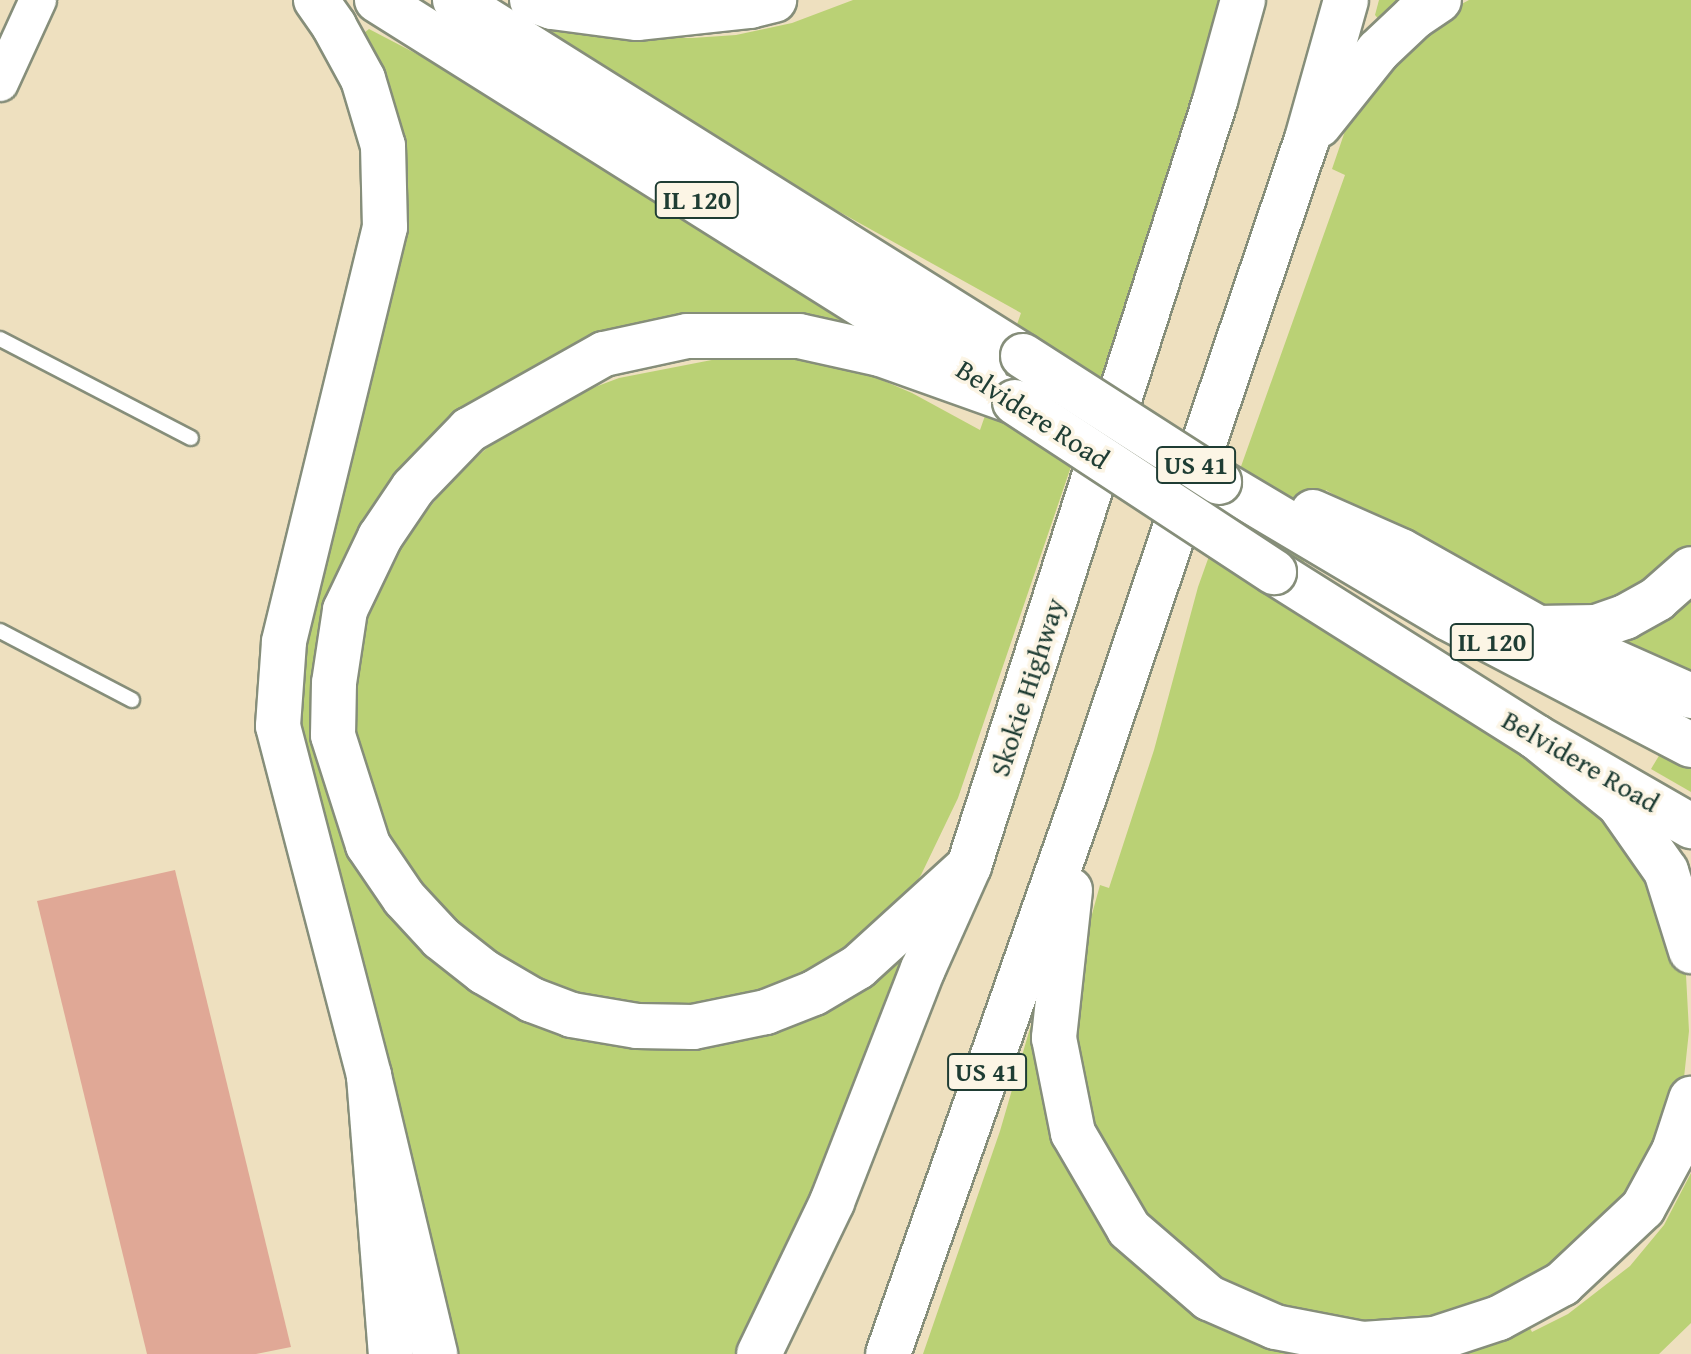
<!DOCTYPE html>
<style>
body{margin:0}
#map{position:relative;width:1691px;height:1354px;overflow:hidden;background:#eee0bf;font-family:"Gentium Book Plus",serif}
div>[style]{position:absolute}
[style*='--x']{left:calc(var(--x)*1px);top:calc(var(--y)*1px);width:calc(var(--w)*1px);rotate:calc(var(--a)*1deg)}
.green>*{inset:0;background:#bad175}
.building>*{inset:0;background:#e0a896}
.roads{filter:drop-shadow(2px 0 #868e7a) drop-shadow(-2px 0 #868e7a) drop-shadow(0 2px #868e7a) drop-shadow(0 -2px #868e7a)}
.service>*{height:14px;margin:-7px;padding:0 7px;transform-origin:7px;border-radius:7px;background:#fff}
.tertiary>*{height:36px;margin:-18px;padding:0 18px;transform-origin:18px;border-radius:18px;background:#fff}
.primary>*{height:44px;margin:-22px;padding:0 22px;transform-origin:22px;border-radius:22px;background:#fff}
.trunk>*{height:44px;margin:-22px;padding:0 22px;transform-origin:22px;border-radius:22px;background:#fff}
.bridges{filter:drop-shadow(2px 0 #868e7a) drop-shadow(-2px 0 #868e7a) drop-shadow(0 2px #868e7a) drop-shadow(0 -2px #868e7a)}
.primary-bridge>*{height:44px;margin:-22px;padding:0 22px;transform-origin:22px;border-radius:22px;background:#fff}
span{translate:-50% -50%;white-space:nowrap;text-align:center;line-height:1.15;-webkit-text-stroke:7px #fcf5e5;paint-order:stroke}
.shield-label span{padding:2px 6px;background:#fcf5e5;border:2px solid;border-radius:6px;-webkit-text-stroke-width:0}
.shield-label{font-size:26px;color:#1f3d34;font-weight:700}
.street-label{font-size:28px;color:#1f3d34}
</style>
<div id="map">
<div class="green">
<i style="clip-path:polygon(853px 0,1222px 0,1136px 276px,958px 798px,921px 875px,903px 901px,857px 948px,739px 1008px,609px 1013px,487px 961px,397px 866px,354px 732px,356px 665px,366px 622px,382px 576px,411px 530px,448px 485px,491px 444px,587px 390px,619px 378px,722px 358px,785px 358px,823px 362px,870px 375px,912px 393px,980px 430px,1021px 313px,696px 132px,521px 24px,524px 16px,601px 36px,692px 38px,736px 35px,792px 23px)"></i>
<i style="clip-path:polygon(1379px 0,1411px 0,1381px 22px,1375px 15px)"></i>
<i style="clip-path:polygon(1469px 0,1691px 0,1691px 546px,1675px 565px,1622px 602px,1544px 610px,1443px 560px,1326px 490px,1289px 610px,1572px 781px,1642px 862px,1674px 933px,1686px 975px,1689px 1031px,1683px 1087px,1662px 1147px,1585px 1254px,1436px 1329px,1275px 1316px,1173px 1252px,1099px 1150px,1072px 1061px,1080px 958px,1100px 885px,1109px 888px,1154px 750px,1198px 587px,1345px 175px,1332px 169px,1345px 131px,1366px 92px,1456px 7px)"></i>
<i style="clip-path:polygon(369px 29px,520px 108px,904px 347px,841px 334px,570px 361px,353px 571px,348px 832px,595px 1039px,900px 955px,902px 958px,862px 1086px,746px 1354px,456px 1354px,300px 740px,299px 696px,314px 602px,399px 253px,382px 77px,364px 33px)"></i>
<i style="clip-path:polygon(1691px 589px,1691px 679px,1598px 637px)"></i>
<i style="clip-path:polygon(1660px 754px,1691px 769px,1691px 792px,1651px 769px)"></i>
<i style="clip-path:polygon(1061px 922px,1070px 1166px,1098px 1219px,1132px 1260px,1309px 1354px,923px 1354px,1000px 1131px)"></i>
<i style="clip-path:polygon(1691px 1173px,1691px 1323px,1659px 1354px,1451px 1354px,1528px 1324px,1532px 1332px,1568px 1314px,1630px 1266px,1664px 1225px)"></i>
</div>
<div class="building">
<i style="clip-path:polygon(175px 870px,291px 1347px,256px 1354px,147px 1354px,37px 901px)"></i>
</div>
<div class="roads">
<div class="service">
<i style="--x:0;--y:339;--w:215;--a:27.4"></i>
<i style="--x:0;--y:631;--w:149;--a:27.6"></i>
</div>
<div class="tertiary">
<i style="--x:0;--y:83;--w:91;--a:-65.4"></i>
</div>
<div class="primary">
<i style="--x:316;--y:0;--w:32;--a:55"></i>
<i style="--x:334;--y:26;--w:60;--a:61.3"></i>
<i style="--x:363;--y:79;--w:70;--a:73.4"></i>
<i style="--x:383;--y:146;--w:81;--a:88.6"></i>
<i style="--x:385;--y:227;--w:427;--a:103.7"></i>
<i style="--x:284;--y:642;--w:84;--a:94.1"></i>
<i style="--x:278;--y:726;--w:362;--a:75.4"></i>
<i style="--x:369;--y:1076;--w:279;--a:85.5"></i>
<i style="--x:377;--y:0;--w:718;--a:32.14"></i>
<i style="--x:455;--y:0;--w:670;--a:32.08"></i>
<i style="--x:1219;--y:482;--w:266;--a:30.7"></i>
<i style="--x:1448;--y:618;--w:274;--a:27.6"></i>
<i style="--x:1313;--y:512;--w:96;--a:23.9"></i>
<i style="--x:1401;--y:551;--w:157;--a:29.3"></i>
<i style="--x:1538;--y:628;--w:167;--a:24"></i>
<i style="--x:1274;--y:572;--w:310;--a:32.2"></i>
<i style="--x:1536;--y:737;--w:179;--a:29.9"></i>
</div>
<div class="trunk">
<i style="--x:532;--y:0;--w:21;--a:19"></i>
<i style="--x:552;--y:7;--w:86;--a:7.4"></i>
<i style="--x:637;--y:18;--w:114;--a:-6.1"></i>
<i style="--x:750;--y:6;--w:25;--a:-14"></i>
<i style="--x:1319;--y:125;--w:95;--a:-51.4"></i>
<i style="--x:1378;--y:51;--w:50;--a:-43.4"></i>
<i style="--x:1414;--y:17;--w:30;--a:-34"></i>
<i style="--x:1538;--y:628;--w:58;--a:-1"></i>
<i style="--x:1596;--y:627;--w:31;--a:-19"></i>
<i style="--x:1625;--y:617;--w:37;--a:-29"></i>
<i style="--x:1657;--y:599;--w:45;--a:-41.4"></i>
<i style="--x:1536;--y:737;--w:107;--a:38.9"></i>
<i style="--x:1619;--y:804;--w:82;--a:55"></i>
<i style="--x:1666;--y:871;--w:84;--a:72.6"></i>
<i style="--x:969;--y:866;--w:150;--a:137.7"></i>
<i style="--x:858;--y:967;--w:51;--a:149.4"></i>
<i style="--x:814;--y:993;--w:52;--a:158.4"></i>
<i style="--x:766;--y:1012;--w:75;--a:168.4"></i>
<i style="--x:693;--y:1027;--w:56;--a:-179"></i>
<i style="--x:637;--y:1026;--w:66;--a:-170.4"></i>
<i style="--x:572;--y:1015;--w:43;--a:-159.4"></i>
<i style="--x:532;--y:1000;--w:56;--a:-149.7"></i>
<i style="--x:484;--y:972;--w:55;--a:-141.7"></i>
<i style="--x:441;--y:938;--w:54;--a:-132.8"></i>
<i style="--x:404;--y:898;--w:64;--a:-124.2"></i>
<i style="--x:368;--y:845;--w:115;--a:-107.7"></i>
<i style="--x:333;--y:735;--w:52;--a:-88.9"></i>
<i style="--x:334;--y:683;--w:74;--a:-81.4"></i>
<i style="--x:345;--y:610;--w:81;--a:-64.4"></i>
<i style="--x:380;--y:537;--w:59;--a:-56"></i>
<i style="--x:413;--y:488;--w:81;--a:-46"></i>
<i style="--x:469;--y:430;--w:155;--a:-29.4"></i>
<i style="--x:604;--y:354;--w:85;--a:-12.2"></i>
<i style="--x:687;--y:336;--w:112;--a:0"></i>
<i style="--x:799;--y:336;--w:83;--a:12.5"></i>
<i style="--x:880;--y:354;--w:143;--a:19.6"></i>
<i style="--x:1070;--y:890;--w:149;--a:96.2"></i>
<i style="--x:1054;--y:1038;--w:97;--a:78.7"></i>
<i style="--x:1073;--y:1133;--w:111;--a:59.7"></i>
<i style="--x:1129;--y:1229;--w:106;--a:40.8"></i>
<i style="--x:1209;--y:1298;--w:72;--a:23.7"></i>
<i style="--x:1275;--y:1327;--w:90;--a:10.9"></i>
<i style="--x:1363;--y:1344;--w:72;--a:-4"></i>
<i style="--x:1435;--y:1339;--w:67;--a:-18.2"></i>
<i style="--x:1499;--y:1318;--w:72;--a:-28.4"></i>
<i style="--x:1562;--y:1284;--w:111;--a:-43.2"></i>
<i style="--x:1643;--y:1208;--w:65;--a:-61.5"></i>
<i style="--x:1674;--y:1151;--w:55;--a:-71.9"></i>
<i style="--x:369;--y:1076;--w:286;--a:76.6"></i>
<i style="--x:759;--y:1354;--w:169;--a:-64.3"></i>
<i style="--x:832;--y:1202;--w:250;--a:-68.7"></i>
<i style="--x:923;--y:969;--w:113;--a:-65.9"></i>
<i style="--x:969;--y:866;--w:804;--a:-72.17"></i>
<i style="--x:1215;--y:101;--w:105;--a:-74.5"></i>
<i style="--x:888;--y:1354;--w:597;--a:-70.62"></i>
<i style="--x:1086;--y:791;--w:688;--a:-71.28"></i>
<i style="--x:1307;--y:139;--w:144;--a:-74.3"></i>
</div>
</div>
<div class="bridges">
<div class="primary-bridge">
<i style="--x:1023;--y:356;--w:233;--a:32.7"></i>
<i style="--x:1015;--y:402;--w:310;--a:33.3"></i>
</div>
</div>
<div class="shield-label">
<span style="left:697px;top:200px">IL 120</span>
<span style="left:1196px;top:465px">US 41</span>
<span style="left:1492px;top:642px">IL 120</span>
<span style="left:987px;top:1072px">US 41</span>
</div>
<div class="street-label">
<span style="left:1033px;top:414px;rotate:33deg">Belvidere Road</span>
<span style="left:1027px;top:687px;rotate:-72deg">Skokie Highway</span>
<span style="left:1581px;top:761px;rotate:30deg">Belvidere Road</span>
</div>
</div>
